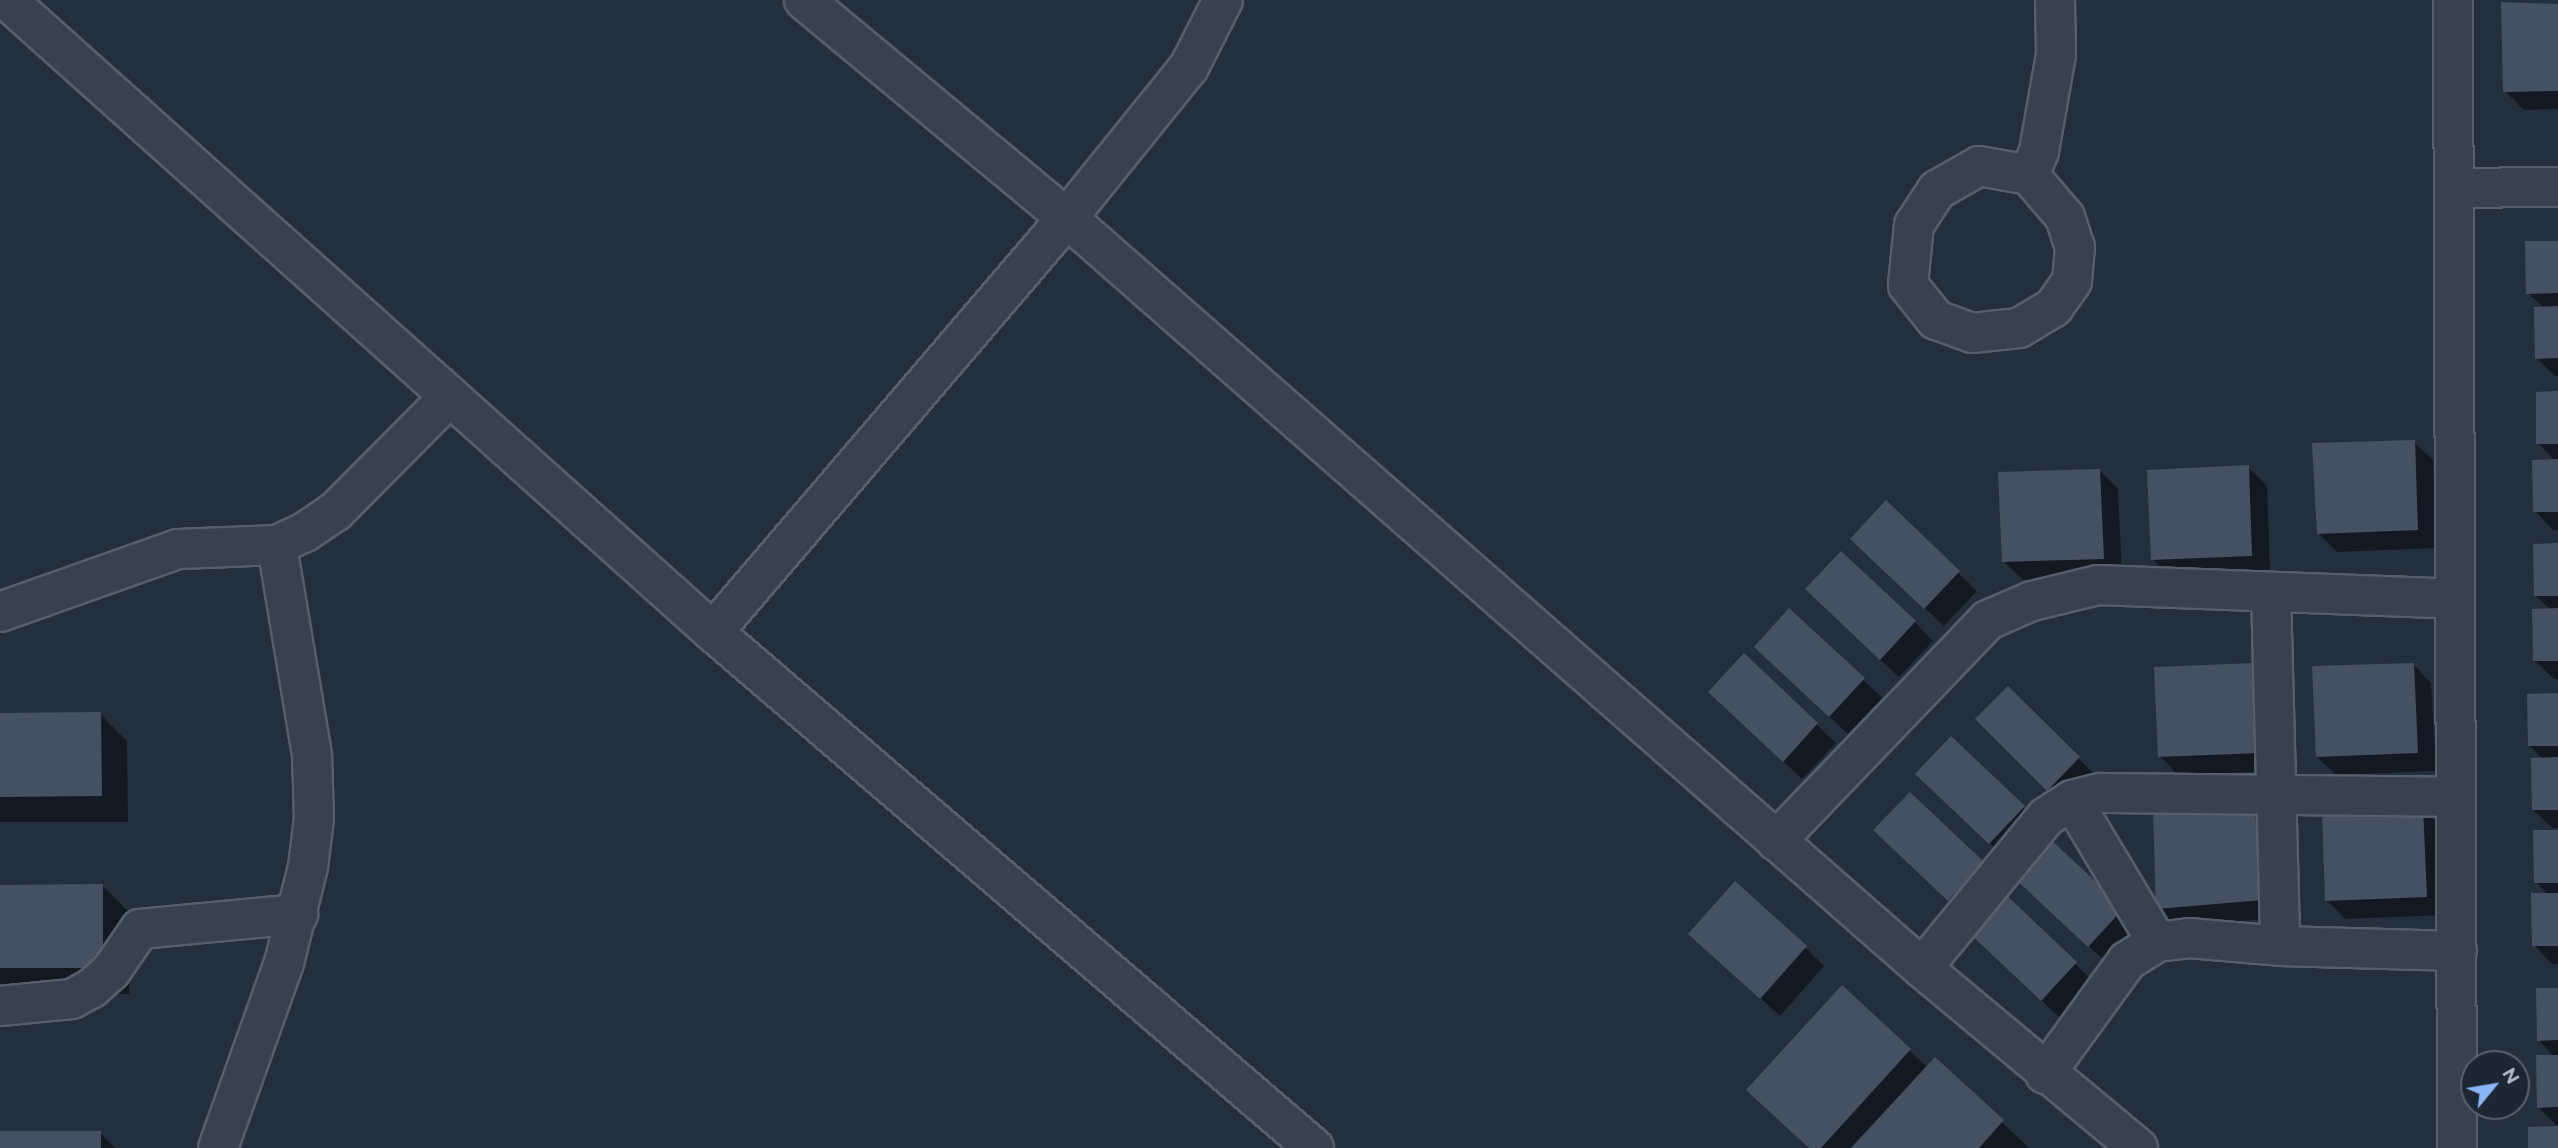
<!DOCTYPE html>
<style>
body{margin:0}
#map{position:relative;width:2558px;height:1148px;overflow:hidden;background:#242f3e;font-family:Raleway,sans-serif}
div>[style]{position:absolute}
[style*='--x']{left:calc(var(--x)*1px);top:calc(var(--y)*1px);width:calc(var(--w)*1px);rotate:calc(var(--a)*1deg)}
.shadow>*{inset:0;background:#0007}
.building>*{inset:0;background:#455162}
.roads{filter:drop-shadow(2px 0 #565f6c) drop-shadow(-2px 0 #565f6c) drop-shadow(0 2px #565f6c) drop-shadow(0 -2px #565f6c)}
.minor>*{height:38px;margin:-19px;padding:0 19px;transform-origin:19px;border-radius:19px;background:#38414e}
span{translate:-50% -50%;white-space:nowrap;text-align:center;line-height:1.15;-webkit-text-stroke:5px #1d2633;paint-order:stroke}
.north{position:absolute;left:2460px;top:1050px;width:70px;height:70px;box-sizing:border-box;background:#1d2633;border:2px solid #59626f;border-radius:50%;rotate:60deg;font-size:19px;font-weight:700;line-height:28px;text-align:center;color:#b4bcc9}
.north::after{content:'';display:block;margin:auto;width:24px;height:32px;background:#8ab4f8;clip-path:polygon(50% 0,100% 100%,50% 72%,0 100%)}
</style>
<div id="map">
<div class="shadow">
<i style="clip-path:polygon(2558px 5px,2558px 109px,2524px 110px,2505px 91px)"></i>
<i style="clip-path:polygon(2558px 243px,2558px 376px,2555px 376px,2536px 358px,2544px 308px,2528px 293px)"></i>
<i style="clip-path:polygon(2558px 393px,2558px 530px,2553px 530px,2535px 511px,2555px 461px,2538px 443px)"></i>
<i style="clip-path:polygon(2414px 442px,2433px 460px,2436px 548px,2337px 552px,2318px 533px)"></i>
<i style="clip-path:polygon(2248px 467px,2267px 486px,2270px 574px,2171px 577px,2152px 559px)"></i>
<i style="clip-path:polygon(2099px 470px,2118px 489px,2122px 577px,2023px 580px,2004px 562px)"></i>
<i style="clip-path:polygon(1886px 503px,1977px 591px,1944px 626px,1870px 557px)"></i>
<i style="clip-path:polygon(2558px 545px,2558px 679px,2554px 679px,2535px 661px,2551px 610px,2536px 596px)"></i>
<i style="clip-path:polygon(1826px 608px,1915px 622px,1933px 641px,1899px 677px)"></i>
<i style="clip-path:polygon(1790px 610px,1882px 698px,1848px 734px,1774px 665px)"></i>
<i style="clip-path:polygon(1744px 656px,1836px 743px,1802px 779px,1729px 710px)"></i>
<i style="clip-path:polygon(2413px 664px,2431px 683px,2436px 771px,2336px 775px,2317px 757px)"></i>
<i style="clip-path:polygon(2156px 669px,2278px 771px,2178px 775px,2160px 756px)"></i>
<i style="clip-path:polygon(2008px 689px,2097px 777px,2066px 808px,1978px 719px)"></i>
<i style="clip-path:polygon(2558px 695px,2558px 828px,2552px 828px,2533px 810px,2543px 759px,2530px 746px)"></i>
<i style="clip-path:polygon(0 714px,100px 714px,127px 741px,128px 822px,0 822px)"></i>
<i style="clip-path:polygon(1951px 738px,2042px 826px,2009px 861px,1935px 792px)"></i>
<i style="clip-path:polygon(2423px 809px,2441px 827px,2445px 915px,2345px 919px,2327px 900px)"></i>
<i style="clip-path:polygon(2254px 814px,2273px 833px,2280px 918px,2176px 926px,2158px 908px)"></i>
<i style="clip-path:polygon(2558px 832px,2558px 964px,2552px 964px,2534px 945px,2548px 895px,2536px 882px)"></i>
<i style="clip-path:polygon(2049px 841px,2141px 928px,2108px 964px,2033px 895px)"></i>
<i style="clip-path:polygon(1894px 848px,1983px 863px,2001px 881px,1968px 918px)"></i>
<i style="clip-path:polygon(102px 885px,129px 912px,129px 994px,0 994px,0 886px)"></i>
<i style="clip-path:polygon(2002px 894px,2094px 982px,2060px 1018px,1987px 949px)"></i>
<i style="clip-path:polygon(1690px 934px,1805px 947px,1824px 966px,1780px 1016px)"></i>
<i style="clip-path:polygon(1842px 988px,1927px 1067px,1935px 1059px,2029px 1148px,1809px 1148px,1748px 1090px)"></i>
<i style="clip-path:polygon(2558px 990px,2558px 1127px,2538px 1107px,2555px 1057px,2538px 1040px)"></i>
<i style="clip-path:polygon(0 1133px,100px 1133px,115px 1148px,0 1148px)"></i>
</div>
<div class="building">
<i style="clip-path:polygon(2501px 2px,2558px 4px,2558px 91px,2503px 92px)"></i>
<i style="clip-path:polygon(2525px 241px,2558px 241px,2558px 293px,2526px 294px)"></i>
<i style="clip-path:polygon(2558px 306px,2558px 358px,2535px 359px,2534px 307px)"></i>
<i style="clip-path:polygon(2558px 391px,2558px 444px,2536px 444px,2536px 392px)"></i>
<i style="clip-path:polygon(2415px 440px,2418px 530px,2317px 534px,2312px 443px)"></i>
<i style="clip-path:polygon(2558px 459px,2558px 512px,2533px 512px,2532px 460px)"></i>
<i style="clip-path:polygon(2249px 465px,2252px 556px,2151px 560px,2147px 470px)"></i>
<i style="clip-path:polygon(2100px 469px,2104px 559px,2002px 562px,1998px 472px)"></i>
<i style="clip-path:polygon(1886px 500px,1960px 571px,1924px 609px,1850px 539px)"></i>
<i style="clip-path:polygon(2558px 543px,2558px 596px,2534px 596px,2533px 544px)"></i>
<i style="clip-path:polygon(1841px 551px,1916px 621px,1880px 660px,1805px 589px)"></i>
<i style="clip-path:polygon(1789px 608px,1865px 678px,1829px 717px,1754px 647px)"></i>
<i style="clip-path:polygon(2558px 608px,2558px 661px,2533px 661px,2532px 609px)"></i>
<i style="clip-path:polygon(1744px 653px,1818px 723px,1783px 762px,1708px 692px)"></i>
<i style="clip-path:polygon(2256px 663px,2260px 753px,2158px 757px,2154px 667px)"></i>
<i style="clip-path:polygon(2414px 663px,2418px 753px,2316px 757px,2312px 666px)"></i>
<i style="clip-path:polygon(2008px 686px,2080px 757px,2047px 791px,1975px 719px)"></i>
<i style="clip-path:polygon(2558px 693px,2558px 746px,2528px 746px,2527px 694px)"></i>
<i style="clip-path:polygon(101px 712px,102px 796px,0 797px,0 713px)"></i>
<i style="clip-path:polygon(1951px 736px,2025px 806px,1989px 844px,1915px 774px)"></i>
<i style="clip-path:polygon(2558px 757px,2558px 810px,2532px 810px,2531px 758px)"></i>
<i style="clip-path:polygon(1910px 792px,1984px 862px,1948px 901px,1873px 830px)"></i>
<i style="clip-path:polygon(2423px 807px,2427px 897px,2325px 901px,2322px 811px)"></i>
<i style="clip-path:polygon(2153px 810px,2255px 812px,2263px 900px,2156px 909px)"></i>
<i style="clip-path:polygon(2533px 830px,2558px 830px,2558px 883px,2534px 883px)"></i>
<i style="clip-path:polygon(2049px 838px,2124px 908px,2088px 947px,2013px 877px)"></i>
<i style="clip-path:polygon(1735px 881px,1807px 946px,1760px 999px,1688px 934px)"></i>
<i style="clip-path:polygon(103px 884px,103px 968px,0 968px,0 885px)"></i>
<i style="clip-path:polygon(2002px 891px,2077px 962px,2041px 1001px,1966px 930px)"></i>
<i style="clip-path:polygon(2531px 893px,2558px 893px,2558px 946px,2532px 946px)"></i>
<i style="clip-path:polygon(1842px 985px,1911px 1049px,1821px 1148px,1809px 1148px,1746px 1090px)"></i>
<i style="clip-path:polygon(2536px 988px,2558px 988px,2558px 1040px,2537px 1041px)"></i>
<i style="clip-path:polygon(2536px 1055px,2558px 1055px,2558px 1107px,2537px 1108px)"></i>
<i style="clip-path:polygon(1935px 1057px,2004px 1120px,1979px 1148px,1851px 1148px)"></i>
<i style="clip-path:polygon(2558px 1126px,2558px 1148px,2528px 1148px,2528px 1127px)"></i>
<i style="clip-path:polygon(0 1131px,101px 1131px,101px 1148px,0 1148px)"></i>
</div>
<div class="roads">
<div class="minor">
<i style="--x:7;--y:0;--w:948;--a:41.83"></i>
<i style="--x:713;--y:632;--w:792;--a:40.65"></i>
<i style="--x:804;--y:0;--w:342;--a:39.7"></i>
<i style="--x:1067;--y:218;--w:1137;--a:41.26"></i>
<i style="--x:1922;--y:968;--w:281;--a:39.8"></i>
<i style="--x:2453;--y:0;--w:1148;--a:89.8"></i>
<i style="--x:1979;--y:166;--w:51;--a:10.2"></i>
<i style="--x:2029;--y:175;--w:55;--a:49.4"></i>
<i style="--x:2065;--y:217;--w:32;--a:72"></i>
<i style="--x:2075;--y:247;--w:34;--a:95"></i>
<i style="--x:2072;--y:281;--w:32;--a:125"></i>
<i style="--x:2054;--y:307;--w:41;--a:149"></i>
<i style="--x:2019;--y:328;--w:47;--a:173.9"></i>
<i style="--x:1972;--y:333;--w:38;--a:-160"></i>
<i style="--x:1936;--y:320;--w:45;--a:-128.7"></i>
<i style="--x:1908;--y:285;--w:60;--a:-84.3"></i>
<i style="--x:1914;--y:225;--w:42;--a:-56.7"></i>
<i style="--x:1937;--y:190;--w:48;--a:-29.7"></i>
<i style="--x:2029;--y:175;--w:26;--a:-67"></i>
<i style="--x:2039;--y:151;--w:97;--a:-80"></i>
<i style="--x:2056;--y:55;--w:55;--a:-91"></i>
<i style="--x:2454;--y:188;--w:104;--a:-0.6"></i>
<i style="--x:2271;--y:592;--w:354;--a:88.5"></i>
<i style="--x:0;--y:612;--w:189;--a:-19.5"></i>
<i style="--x:178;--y:549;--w:99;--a:-2.3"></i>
<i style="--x:277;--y:545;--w:31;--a:-25"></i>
<i style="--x:305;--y:532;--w:36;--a:-34"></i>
<i style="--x:335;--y:512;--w:163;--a:-45.2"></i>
<i style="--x:713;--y:632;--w:545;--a:-49.47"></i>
<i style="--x:1067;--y:218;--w:194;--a:-51.1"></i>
<i style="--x:1189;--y:67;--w:75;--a:-63.1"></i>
<i style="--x:2072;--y:800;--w:165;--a:59.1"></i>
<i style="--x:1776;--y:841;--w:306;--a:-46.2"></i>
<i style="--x:1988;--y:620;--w:48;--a:-23.4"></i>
<i style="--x:2032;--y:601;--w:68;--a:-13.6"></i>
<i style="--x:2098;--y:585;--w:357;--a:2.2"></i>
<i style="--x:1922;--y:968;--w:195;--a:-50.6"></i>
<i style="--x:2046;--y:817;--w:31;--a:-33"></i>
<i style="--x:2072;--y:800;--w:30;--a:-14"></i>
<i style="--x:2101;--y:793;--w:355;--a:0.6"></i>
<i style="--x:0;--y:1006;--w:72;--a:-5.6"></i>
<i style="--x:72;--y:999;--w:23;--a:-29"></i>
<i style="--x:92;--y:988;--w:25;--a:-42"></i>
<i style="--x:111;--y:971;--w:51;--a:-55.4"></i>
<i style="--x:140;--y:929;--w:159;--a:-5.4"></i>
<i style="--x:2045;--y:1074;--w:140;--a:-54"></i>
<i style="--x:2127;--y:961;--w:36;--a:-32"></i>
<i style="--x:2157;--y:942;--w:32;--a:-7"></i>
<i style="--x:2189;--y:938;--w:91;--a:5"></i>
<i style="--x:2280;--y:946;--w:177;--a:1.6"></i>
<i style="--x:218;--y:1148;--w:196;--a:-70.4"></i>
<i style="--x:284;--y:963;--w:99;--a:-76"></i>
<i style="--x:308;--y:867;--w:49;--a:-83"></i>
<i style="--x:314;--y:818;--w:63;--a:-91.8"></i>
<i style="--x:312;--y:755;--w:213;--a:-99.5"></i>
</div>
</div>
<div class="north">N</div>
</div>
